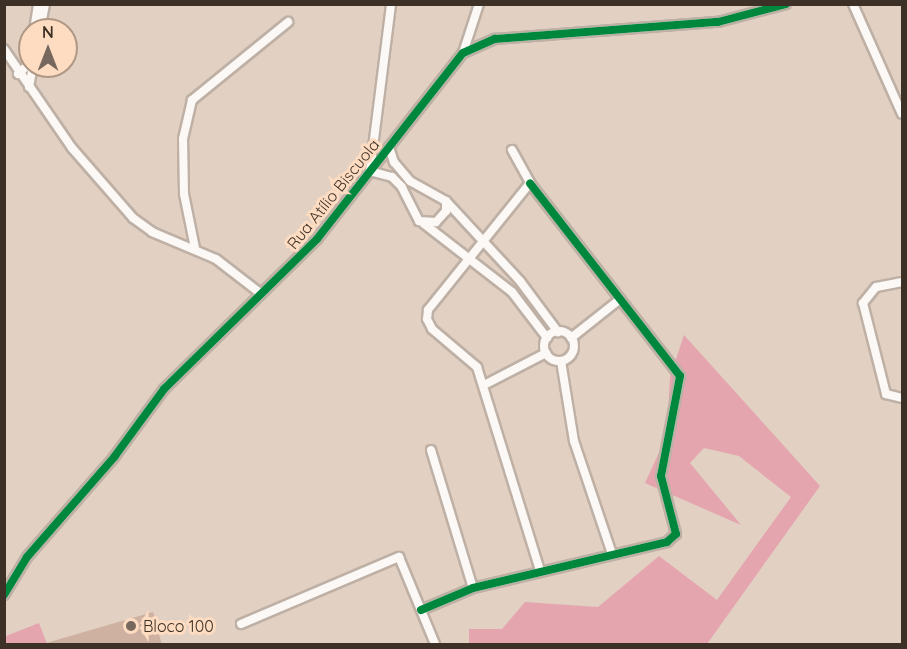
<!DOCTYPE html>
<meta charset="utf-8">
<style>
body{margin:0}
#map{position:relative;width:907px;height:649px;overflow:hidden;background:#e2d0c2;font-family:Quicksand,sans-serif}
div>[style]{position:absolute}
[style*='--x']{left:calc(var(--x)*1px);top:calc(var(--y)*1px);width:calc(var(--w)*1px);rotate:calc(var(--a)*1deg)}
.green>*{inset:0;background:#e4a5af}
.building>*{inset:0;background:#cfb1a2}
.roads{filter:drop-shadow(2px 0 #beb0a5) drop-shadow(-2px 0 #beb0a5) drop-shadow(0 2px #beb0a5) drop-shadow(0 -2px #beb0a5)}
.minor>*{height:8px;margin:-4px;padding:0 4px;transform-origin:4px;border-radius:4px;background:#fbf8f6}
.minor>.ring{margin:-4px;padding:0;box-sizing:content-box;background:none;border:8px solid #fbf8f6;border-radius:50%}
.cycleway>*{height:8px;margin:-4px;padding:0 4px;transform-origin:4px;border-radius:4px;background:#00873e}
.dots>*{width:16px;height:16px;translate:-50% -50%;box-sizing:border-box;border:3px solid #fddcc1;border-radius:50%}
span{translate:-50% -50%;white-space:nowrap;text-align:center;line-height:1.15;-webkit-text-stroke:6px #fddcc1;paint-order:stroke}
.street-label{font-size:16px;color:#3d3026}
.poi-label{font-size:16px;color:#3d3026}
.left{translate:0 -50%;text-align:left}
.frame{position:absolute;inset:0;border:6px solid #3d3026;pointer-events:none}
.north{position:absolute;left:18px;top:18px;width:60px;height:60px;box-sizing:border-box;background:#fddcc1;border:2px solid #b09783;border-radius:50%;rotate:0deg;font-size:16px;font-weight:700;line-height:24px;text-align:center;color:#3d3026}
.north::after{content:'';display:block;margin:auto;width:21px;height:27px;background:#77685d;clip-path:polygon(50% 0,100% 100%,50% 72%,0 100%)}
</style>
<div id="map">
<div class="green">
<i style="clip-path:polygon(684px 335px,820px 486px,707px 644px,469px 644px,469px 629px,502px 629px,525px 602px,598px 607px,659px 556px,717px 600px,791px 497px,739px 456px,704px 448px,690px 463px,741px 525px,645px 483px,667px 435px,670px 377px)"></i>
<i style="clip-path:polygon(39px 623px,47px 644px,5px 644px,6px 636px)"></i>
</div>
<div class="building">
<i style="clip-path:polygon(153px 612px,162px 645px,47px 645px,46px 643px)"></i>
</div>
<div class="roads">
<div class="minor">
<i style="--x:853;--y:4;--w:120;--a:66"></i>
<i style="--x:34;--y:30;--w:26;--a:-81"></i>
<i style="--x:40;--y:30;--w:26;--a:-79"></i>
<i style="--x:4;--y:49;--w:120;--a:55.5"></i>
<i style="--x:72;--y:148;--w:93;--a:48.9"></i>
<i style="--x:133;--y:218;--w:24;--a:36"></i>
<i style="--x:152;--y:232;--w:69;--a:22.9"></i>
<i style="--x:216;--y:259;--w:56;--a:37.7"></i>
<i style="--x:463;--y:53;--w:52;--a:-71.9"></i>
<i style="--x:18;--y:74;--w:12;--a:-42"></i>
<i style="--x:27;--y:66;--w:15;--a:-79"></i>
<i style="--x:29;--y:87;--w:21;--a:-79"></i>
<i style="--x:389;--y:147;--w:16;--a:72"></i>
<i style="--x:394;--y:162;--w:25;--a:50"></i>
<i style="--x:410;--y:181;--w:41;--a:29.1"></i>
<i style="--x:446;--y:201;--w:10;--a:90"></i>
<i style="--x:446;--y:211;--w:15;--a:132"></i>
<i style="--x:436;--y:222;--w:17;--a:-177"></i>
<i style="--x:419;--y:221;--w:38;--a:-117"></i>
<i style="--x:402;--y:187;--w:14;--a:-135"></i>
<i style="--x:392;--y:177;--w:23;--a:-165"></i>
<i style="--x:370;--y:171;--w:168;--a:-82.8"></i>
<i style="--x:512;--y:150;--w:38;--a:61"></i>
<i style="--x:530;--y:183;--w:163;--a:128.8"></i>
<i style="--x:428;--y:310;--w:9;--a:96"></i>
<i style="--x:427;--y:319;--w:11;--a:63"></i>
<i style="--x:432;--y:329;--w:59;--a:40.2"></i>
<i style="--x:477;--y:367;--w:214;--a:72.8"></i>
<i style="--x:446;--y:201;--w:109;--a:47.2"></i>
<i style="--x:520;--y:281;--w:64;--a:53.3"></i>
<i style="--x:423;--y:223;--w:113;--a:37.8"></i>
<i style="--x:512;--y:292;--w:58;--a:52.7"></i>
<i style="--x:195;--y:248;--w:55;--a:-101.5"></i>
<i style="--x:184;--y:194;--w:55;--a:-91"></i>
<i style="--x:183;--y:139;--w:40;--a:-77"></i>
<i style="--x:192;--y:100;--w:124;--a:-39.1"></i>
<i style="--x:902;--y:282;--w:26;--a:169"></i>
<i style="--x:876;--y:287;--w:21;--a:129"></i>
<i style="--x:863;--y:303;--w:94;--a:75.8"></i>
<i style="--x:886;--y:394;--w:16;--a:14"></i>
<i class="ring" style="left:544px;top:331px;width:22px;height:22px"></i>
<i style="--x:571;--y:338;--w:61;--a:-38.4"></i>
<i style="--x:561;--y:361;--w:81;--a:80.8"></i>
<i style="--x:574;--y:441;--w:119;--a:71.4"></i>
<i style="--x:484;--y:385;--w:70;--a:-27.3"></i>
<i style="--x:431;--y:450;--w:144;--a:73.1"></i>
<i style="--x:4;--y:595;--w:44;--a:-58.8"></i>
<i style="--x:27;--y:557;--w:134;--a:-48.9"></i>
<i style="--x:115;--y:456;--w:83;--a:-53.8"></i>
<i style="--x:164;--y:389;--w:214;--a:-44.4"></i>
<i style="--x:317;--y:239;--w:236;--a:-51.9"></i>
<i style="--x:463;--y:53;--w:35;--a:-24"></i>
<i style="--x:495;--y:39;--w:224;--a:-4.4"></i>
<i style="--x:718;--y:22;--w:70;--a:-14.8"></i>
<i style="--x:421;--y:610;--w:56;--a:-22.9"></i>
<i style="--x:473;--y:588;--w:199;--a:-13.3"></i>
<i style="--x:667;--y:542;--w:12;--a:-42"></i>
<i style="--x:676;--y:534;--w:60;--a:-104.5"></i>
<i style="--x:661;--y:476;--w:102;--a:-79.2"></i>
<i style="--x:680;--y:376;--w:244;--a:-127.9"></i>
<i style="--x:241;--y:624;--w:172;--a:-23"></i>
<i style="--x:399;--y:557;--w:94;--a:67.5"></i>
</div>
</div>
<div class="cycleway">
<i style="--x:4;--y:595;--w:44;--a:-58.8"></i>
<i style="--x:27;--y:557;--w:134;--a:-48.9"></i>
<i style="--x:115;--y:456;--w:83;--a:-53.8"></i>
<i style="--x:164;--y:389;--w:214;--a:-44.4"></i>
<i style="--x:317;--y:239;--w:236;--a:-51.9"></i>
<i style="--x:463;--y:53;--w:35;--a:-24"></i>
<i style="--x:495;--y:39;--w:224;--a:-4.4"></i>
<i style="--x:718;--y:22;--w:70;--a:-14.8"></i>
<i style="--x:421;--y:610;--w:56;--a:-22.9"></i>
<i style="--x:473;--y:588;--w:199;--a:-13.3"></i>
<i style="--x:667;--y:542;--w:12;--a:-42"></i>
<i style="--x:676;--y:534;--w:60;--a:-104.5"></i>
<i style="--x:661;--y:476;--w:102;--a:-79.2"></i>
<i style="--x:680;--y:376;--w:244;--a:-127.9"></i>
</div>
<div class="dots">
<i style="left:131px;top:626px;background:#77685d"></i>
</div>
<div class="street-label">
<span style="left:333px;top:194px;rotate:-51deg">Rua Atílio Biscuola</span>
</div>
<div class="poi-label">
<span class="left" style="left:143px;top:626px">Bloco 100</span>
</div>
<div class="frame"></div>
<div class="north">N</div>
</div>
